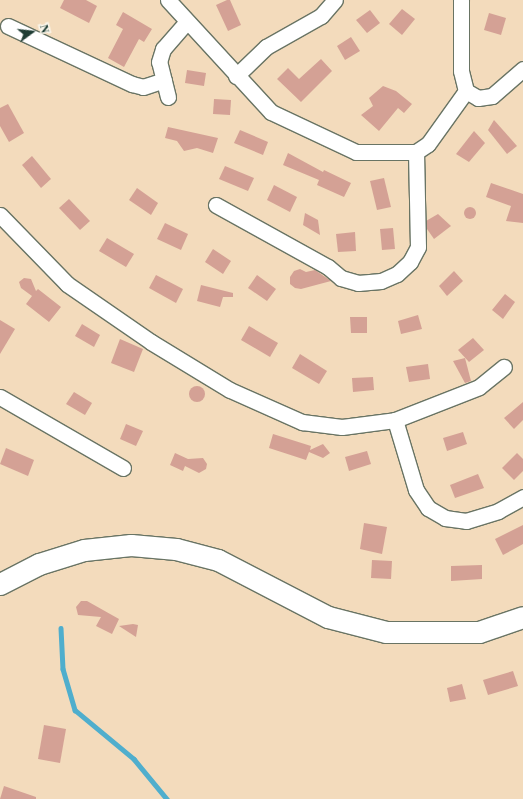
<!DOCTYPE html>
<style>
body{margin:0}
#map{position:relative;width:523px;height:799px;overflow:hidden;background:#f3dbbc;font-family:"Libre Bodoni",serif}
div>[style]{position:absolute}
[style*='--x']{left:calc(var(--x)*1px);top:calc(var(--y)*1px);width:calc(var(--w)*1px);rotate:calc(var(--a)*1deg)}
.stream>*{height:4.5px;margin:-2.25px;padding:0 2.25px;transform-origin:2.25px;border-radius:2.25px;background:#4faecd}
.building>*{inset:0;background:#d4a195}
.round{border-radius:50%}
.roads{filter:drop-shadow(1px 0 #697464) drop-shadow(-1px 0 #697464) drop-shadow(0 1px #697464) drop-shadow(0 -1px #697464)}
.street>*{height:15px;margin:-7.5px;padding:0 7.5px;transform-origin:7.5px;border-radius:7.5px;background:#fff}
.secondary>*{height:21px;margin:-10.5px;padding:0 10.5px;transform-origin:10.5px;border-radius:10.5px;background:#fff}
span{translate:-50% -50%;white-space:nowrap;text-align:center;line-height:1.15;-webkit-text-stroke:3px #fbf7ec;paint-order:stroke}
.north{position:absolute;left:12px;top:12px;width:40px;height:40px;-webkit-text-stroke:3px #fbf7ec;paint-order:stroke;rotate:75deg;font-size:11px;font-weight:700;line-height:16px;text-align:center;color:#1f3d34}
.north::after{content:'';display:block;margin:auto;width:14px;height:18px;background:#1f3d34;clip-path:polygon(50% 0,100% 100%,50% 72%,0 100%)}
</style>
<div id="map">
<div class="stream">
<i style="--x:61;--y:628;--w:41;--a:87.2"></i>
<i style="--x:63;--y:669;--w:43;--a:73.7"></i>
<i style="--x:75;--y:710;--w:77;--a:39.7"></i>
<i style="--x:134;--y:759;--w:52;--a:50.5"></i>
</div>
<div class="building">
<i style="clip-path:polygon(64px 0,86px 0,97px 6px,89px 23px,60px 8px)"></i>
<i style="clip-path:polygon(227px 0,230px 0,241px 25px,228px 31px,216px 5px)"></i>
<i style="clip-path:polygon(402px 9px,415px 19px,402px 35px,389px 24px)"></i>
<i style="clip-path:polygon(370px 10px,380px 23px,367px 33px,356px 20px)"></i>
<i style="clip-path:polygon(123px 12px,152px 29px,144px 42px,139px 39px,124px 67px,108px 58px,123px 29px,116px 25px)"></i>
<i style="clip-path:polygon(489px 13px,506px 18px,501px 35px,484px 30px)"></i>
<i style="clip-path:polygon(351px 37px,360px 51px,345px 60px,337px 46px)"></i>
<i style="clip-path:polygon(321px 59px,332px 71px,301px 102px,277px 79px,288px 68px,299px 79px)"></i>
<i style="clip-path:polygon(187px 70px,206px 73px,204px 86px,185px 83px)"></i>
<i style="clip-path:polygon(383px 86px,396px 91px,412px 104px,404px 113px,398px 108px,379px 131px,361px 115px,373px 106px,369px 98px)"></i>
<i style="clip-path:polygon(214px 99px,231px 100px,230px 115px,213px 114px)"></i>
<i style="clip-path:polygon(8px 104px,24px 133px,9px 142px,0 126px,0 108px)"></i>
<i style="clip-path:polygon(494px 120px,517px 146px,507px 154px,488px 130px)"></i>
<i style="clip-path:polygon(168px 127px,218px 138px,213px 153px,197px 148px,184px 151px,177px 141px,165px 138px)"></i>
<i style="clip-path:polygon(240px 130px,268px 142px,263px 155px,234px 143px)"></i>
<i style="clip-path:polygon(474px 131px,485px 143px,469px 162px,456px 154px)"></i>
<i style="clip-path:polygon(288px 153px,323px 172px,324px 170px,351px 183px,344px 197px,317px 185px,319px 180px,283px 165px)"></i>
<i style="clip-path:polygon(32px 156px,51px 179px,41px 188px,22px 165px)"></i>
<i style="clip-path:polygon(225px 166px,254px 178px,248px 191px,219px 179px)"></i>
<i style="clip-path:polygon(384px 178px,391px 207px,377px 210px,370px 181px)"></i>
<i style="clip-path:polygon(491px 183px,523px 194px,523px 223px,506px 221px,511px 206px,486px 197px)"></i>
<i style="clip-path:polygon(274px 185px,297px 197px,290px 212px,267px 200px)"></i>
<i style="clip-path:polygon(137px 188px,158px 203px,151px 215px,129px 200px)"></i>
<i style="clip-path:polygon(69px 199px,90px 221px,80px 230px,59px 208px)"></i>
<i class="round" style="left:464px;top:207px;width:12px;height:12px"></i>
<i style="clip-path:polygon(305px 213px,318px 220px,320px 235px,303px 225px)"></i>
<i style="clip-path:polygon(438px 214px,451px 226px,434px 239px,427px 229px,426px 221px)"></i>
<i style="clip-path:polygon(165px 223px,188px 234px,181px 250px,157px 239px)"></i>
<i style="clip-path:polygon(393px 228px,395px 249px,382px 250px,380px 229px)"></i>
<i style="clip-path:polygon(355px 232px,356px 251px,338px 252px,336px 234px)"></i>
<i style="clip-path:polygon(107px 238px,134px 254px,126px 267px,99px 251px)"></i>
<i style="clip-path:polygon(213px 249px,231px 261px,223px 274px,205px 262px)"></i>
<i style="clip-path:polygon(300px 269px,306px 272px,315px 270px,331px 281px,301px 289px,295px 288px,290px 284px,290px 277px,294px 271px)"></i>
<i style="clip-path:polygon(454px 271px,463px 281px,447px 296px,439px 286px)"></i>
<i style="clip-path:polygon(156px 275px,183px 289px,176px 303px,149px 288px)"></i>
<i style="clip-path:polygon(257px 275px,276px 289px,267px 301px,248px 288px)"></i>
<i style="clip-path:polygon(24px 278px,31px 279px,36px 291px,38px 289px,61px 307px,49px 322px,26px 304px,32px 296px,21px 288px,19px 282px)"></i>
<i style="clip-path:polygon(201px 285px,233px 293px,233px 297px,223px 297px,220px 307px,197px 301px)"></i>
<i style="clip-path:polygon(505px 294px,515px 302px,503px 319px,492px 310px)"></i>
<i style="clip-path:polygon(418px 315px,422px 329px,401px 334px,398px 321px)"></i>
<i style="clip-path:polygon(350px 317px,367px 317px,367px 333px,351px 333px)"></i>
<i style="clip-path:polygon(0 320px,15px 329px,0 354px)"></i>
<i style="clip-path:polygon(82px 324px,100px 335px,94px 347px,75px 336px)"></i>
<i style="clip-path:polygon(249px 326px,278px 343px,270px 357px,241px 340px)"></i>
<i style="clip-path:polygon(473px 338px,484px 350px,469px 362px,458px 350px)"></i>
<i style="clip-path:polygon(120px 339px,143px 349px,134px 372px,111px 363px)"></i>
<i style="clip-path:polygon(300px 354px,327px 371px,319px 384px,292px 368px)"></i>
<i style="clip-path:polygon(465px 358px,471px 381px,465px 383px,453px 361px)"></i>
<i style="clip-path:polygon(428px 364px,430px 379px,409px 382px,406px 367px)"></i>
<i style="clip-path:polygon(373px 377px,374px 390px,353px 392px,352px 378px)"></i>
<i class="round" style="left:189px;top:386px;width:16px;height:16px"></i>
<i style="clip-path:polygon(74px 392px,92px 403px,85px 415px,66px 404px)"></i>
<i style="clip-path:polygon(523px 402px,523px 420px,514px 429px,504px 418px)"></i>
<i style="clip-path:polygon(126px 424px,143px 431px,136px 446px,120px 439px)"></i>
<i style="clip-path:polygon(463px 432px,467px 444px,447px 451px,443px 438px)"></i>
<i style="clip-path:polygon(273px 434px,311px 446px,310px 450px,323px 444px,330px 453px,323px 458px,309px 452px,306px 460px,269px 448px)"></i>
<i style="clip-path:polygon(6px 448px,34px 460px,28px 476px,0 464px)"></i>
<i style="clip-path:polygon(367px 451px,371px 464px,349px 471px,345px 457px)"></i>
<i style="clip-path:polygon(175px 453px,188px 459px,203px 458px,207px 464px,206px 469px,199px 473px,185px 466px,183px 471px,170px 465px)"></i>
<i style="clip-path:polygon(517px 453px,523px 459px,523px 471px,514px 480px,502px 468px)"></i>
<i style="clip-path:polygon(478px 474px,484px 488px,455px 498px,450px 485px)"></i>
<i style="clip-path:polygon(364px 523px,387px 527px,382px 554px,360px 549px)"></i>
<i style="clip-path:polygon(523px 525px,523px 544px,503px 555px,495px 539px)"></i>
<i style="clip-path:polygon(372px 560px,392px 561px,391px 579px,371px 578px)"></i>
<i style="clip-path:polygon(482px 565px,482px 579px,451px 581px,451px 566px)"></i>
<i style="clip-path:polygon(81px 601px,87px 601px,119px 619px,112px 634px,96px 626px,101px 617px,78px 615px,76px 607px)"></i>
<i style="clip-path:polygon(133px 624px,138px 625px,136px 637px,119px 626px)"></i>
<i style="clip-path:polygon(513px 671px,518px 686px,488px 695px,483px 680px)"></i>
<i style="clip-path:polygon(462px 684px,466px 699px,450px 702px,447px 688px)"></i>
<i style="clip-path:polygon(44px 725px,66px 729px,60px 763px,38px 759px)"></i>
<i style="clip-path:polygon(4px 786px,36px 797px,36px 799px,0 799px)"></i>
</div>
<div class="roads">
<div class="street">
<i style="--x:168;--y:0;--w:152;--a:47.4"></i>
<i style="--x:271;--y:112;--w:94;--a:25.2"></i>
<i style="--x:356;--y:152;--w:60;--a:0"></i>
<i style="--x:416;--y:152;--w:14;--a:-34"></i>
<i style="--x:428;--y:144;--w:65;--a:-54.4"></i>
<i style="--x:461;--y:0;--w:71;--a:90"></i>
<i style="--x:461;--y:71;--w:21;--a:76"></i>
<i style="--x:466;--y:91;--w:14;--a:30"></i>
<i style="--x:478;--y:98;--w:14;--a:-8"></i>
<i style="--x:492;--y:96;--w:41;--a:-41.1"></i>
<i style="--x:8;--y:26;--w:137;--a:25.1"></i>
<i style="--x:132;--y:84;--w:11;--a:15"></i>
<i style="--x:143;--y:87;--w:22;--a:-18"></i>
<i style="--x:236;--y:76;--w:42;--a:-44"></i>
<i style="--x:266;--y:47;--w:63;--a:-29.4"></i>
<i style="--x:321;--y:16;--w:21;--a:-49"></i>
<i style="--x:168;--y:97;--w:36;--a:-104"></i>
<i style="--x:159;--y:62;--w:14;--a:-73"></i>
<i style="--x:163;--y:49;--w:35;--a:-49"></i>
<i style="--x:216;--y:205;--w:128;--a:29"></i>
<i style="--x:328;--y:267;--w:17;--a:40"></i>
<i style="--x:341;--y:278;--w:18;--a:16"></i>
<i style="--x:358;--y:283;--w:23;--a:-5"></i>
<i style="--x:381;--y:281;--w:17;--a:-24"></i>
<i style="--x:397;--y:274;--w:18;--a:-43"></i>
<i style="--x:410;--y:262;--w:17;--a:-62"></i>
<i style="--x:418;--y:247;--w:95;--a:-91.2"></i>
<i style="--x:0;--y:215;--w:96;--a:45.8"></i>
<i style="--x:67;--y:284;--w:102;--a:34.6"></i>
<i style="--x:151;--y:342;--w:92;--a:31.3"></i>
<i style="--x:230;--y:390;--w:79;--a:24"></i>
<i style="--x:302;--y:422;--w:40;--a:7.1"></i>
<i style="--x:342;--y:427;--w:53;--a:-7.5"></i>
<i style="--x:395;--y:420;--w:90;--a:-21.4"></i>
<i style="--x:479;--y:387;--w:32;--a:-39"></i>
<i style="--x:0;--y:397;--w:142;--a:30"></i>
<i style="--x:395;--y:420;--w:73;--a:73.3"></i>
<i style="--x:416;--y:490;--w:22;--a:56"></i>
<i style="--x:428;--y:508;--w:20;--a:30"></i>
<i style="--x:445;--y:518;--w:21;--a:8"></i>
<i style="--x:466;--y:521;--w:34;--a:-17"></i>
<i style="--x:498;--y:511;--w:29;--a:-29"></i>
</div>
<div class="secondary">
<i style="--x:0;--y:584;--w:44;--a:-27.1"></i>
<i style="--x:39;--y:564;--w:47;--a:-17.3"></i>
<i style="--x:84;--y:550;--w:47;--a:-6.1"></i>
<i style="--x:131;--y:545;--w:45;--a:5.1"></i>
<i style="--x:176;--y:549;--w:43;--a:14.7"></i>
<i style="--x:218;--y:560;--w:124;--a:27.4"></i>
<i style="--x:328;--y:617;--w:60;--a:14.5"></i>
<i style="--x:386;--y:632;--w:93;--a:0"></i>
<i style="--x:479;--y:632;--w:46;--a:-18.8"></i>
</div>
</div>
<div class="north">N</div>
</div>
